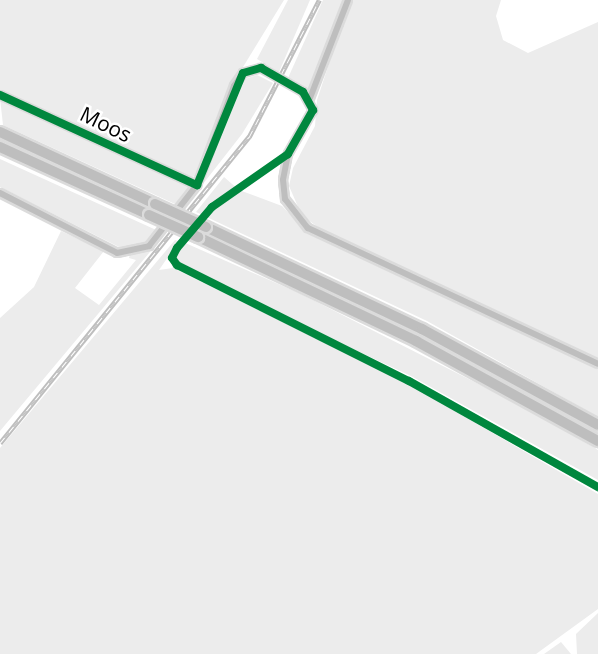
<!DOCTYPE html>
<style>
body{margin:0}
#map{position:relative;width:598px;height:654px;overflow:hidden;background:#fff;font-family:"Open Sans",sans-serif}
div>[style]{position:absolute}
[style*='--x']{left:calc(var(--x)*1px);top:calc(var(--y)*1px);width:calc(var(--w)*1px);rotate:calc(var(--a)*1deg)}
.green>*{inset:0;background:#ececec}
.roads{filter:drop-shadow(2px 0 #dbdbdb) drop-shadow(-2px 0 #dbdbdb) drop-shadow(0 2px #dbdbdb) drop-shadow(0 -2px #dbdbdb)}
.minor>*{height:6px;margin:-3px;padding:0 3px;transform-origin:3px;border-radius:3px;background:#bebebe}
.motorway>*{height:10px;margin:-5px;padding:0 5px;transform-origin:5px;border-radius:5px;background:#bebebe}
.rail>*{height:4.5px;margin-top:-2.25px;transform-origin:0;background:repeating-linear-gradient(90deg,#fff 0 7px,#bebebe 0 14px);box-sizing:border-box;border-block:2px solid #bebebe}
.bridges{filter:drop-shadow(2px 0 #dbdbdb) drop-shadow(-2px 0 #dbdbdb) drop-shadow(0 2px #dbdbdb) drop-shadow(0 -2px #dbdbdb)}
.minor-bridge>*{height:6px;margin:-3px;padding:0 3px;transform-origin:3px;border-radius:3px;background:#bebebe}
.motorway-bridge>*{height:10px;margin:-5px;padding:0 5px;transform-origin:5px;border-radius:5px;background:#bebebe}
.cycleway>*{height:8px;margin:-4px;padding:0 4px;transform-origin:4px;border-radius:4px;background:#00873e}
span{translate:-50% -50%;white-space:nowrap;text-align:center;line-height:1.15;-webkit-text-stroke:5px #fff;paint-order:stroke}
.street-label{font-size:21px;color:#000}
</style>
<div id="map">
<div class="green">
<i style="clip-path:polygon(0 0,284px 0,232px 85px,197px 175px,188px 179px,0 93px)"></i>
<i style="clip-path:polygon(288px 0,310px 0,279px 72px,257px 59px)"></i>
<i style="clip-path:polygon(323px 0,344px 0,310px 90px,288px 78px)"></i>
<i style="clip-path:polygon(350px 0,501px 0,496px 16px,503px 40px,528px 53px,598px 22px,598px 360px,333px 237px,302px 216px,289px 186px,293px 168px,315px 126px,317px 100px)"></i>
<i style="clip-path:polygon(257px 75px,273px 83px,242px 134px,185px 207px,204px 177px,245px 79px)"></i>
<i style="clip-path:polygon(0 98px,187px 184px,190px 188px,175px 204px,3px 125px)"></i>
<i style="clip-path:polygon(0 159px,165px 234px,0 431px,0 318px,34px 287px,61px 231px,104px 251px,75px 288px,99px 305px,136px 260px,129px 258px,132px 247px,119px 247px,0 187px)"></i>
<i style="clip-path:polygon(224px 177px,239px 190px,282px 206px,306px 231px,328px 243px,598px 369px,598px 417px,427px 321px,196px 212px)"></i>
<i style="clip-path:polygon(175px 240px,179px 241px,159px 270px,173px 268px,408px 384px,598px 494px,598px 609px,536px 654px,0 654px,0 448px)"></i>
<i style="clip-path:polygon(183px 242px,301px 294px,526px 408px,598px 450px,598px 480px,411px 376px,186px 271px,176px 257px)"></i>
<i style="clip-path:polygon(598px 613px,598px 654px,577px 654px,576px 634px)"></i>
<i style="clip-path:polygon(561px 642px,571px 654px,544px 654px)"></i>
</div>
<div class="roads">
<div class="minor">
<i style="--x:303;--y:92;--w:21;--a:61"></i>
<i style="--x:313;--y:110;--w:51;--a:119.6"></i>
<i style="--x:288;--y:154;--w:26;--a:101"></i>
<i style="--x:283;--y:180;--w:19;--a:84"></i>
<i style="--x:285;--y:199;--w:37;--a:52"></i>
<i style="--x:308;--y:228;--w:320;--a:25.1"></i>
<i style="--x:0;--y:95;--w:217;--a:24.6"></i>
<i style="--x:310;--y:98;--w:105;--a:-68.8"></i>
<i style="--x:0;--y:193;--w:131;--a:27.1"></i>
<i style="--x:117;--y:253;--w:33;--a:-12"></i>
<i style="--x:149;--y:246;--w:78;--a:-51.8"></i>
<i style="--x:197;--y:185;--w:106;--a:-69.5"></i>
<i style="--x:234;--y:86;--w:16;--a:-55"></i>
<i style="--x:243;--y:73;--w:19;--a:-16"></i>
</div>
<div class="motorway">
<i style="--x:0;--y:132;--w:171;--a:24.9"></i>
<i style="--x:0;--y:147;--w:164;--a:24.5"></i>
<i style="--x:206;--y:227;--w:239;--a:25.3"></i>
<i style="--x:422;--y:329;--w:200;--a:28.6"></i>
<i style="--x:198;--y:237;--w:242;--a:25.5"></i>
<i style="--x:416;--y:341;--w:208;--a:28.8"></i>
</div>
</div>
<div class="rail">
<i style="--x:0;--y:443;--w:395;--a:-50.9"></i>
<i style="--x:249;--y:137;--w:154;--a:-62.9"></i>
</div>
<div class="bridges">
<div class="minor-bridge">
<i style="--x:261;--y:68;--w:48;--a:29.7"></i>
</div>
<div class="motorway-bridge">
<i style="--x:155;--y:204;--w:56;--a:24.3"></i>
<i style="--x:149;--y:215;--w:54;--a:24.2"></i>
</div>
</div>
<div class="cycleway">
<i style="--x:0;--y:95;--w:217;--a:24.6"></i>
<i style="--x:197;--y:185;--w:121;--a:-67.7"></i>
<i style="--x:243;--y:73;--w:19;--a:-16"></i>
<i style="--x:261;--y:68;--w:48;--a:29.7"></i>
<i style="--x:303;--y:92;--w:21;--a:61"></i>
<i style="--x:313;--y:110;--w:51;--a:119.6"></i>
<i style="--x:288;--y:154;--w:93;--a:145.1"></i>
<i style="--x:212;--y:207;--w:54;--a:130.5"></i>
<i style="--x:177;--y:248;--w:11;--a:117"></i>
<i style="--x:172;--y:258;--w:9;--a:54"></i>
<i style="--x:177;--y:265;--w:259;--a:26.6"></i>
<i style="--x:409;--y:381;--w:217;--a:29.3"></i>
</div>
<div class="street-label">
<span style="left:106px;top:124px;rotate:26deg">Moos</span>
</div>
</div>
